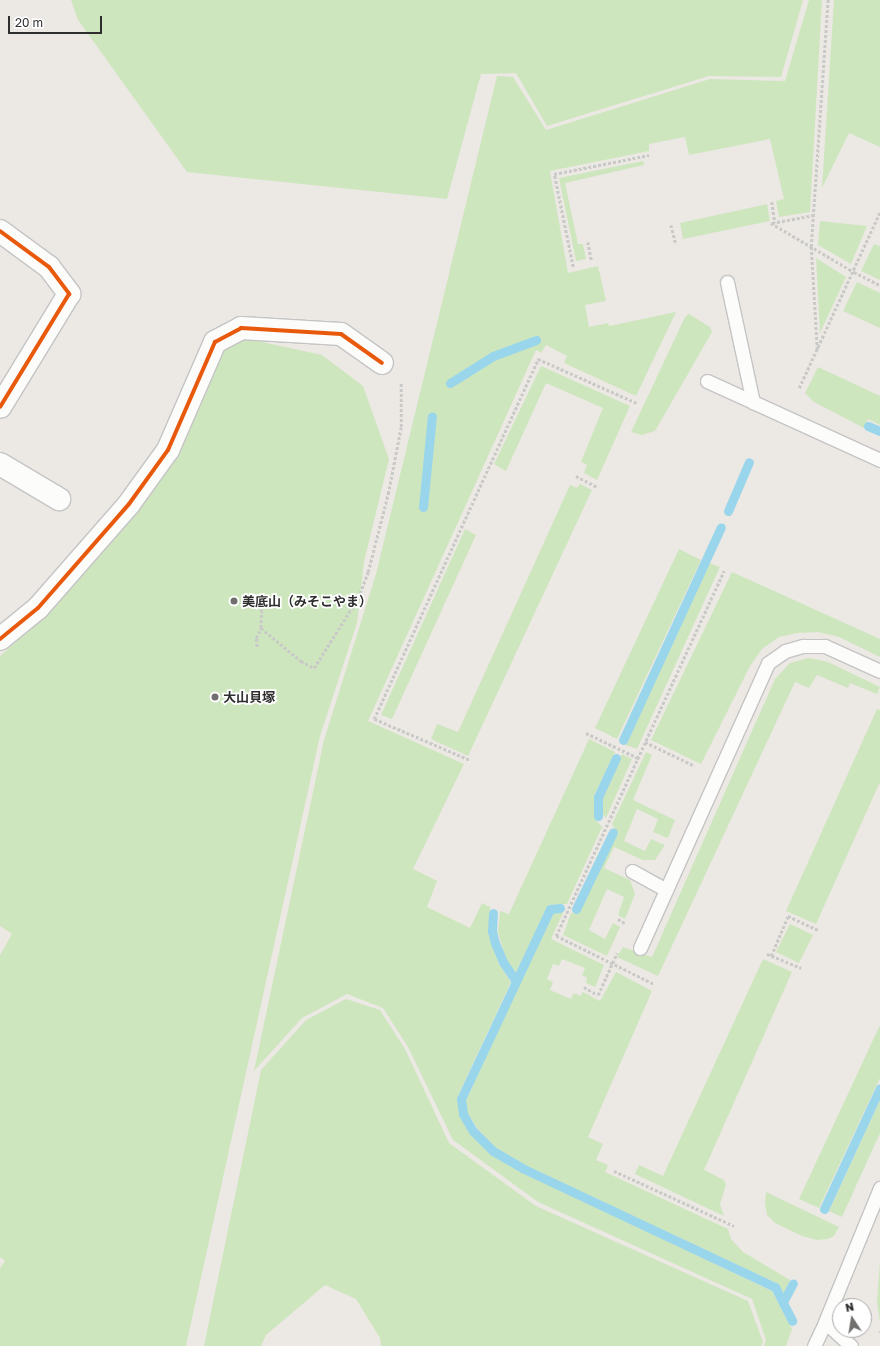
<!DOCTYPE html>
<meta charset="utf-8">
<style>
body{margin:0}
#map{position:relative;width:880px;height:1346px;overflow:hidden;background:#ece8e4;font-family:"Golos Text","Noto Sans JP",sans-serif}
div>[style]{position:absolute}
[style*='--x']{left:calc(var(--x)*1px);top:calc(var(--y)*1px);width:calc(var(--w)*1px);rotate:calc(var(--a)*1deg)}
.green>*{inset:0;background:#cee6be}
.stream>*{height:9px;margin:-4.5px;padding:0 4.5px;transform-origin:4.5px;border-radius:4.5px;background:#99d6ec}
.path>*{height:2.5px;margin-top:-1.25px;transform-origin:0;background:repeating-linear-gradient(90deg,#c9c9c8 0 3px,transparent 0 5px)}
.roads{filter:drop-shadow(1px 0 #c5c4c5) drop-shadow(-1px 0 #c5c4c5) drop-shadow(0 1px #c5c4c5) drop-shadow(0 -1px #c5c4c5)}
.lane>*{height:13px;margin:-6.5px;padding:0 6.5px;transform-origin:6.5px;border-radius:6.5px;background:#fcfcfb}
.street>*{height:22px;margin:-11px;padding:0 11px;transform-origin:11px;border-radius:11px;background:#fcfcfb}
.cycleway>*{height:4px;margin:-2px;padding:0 2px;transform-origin:2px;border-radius:2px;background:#e8590c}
.dots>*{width:11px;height:11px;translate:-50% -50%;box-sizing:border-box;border:2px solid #fff;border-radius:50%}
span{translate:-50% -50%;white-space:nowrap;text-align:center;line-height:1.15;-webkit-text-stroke:3.5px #fff;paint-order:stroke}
.poi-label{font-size:13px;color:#2e2e2e;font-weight:700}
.left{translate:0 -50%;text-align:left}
.north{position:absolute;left:832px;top:1298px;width:40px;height:40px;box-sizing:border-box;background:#fff;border:1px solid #ababab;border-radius:50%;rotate:348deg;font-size:11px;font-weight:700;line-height:16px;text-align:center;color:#2e2e2e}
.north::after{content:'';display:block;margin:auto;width:14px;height:18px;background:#706f6e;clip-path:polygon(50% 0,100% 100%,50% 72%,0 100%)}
.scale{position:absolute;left:8px;top:16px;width:94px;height:18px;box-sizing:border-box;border:2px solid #2e2e2e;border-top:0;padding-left:5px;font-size:12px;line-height:14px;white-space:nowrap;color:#2e2e2e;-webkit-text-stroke:3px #fff;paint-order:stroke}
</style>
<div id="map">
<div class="green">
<i style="clip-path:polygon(71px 0,803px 0,781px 77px,709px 76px,547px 126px,516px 73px,481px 74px,447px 199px,187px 172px,78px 20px)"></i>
<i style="clip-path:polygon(809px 0,822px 0,810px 212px,779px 217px,776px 201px,784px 199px,770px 139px,689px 155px,685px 137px,649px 144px,649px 151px,550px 171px,568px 273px,598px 266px,606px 301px,585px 305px,589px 327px,608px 323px,609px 326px,676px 312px,636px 396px,564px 363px,567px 356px,546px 345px,541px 353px,536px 350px,368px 721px,464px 764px,413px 869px,437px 881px,427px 907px,470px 928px,482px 903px,490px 907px,489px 932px,499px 964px,511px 982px,457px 1098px,460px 1115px,469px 1132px,493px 1154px,522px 1172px,772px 1291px,792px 1329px,786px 1346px,764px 1346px,766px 1340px,752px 1299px,538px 1202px,453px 1140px,408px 1047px,383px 1008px,347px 994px,302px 1018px,254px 1071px,324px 740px,376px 574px,497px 76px,513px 77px,546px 130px,710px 79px,785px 81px)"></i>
<i style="clip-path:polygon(834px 0,880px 0,880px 147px,849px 133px,822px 188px)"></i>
<i style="clip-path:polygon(643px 161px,644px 165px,565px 183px,578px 244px,583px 244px,586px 259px,576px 261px,559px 178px)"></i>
<i style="clip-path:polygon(767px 204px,770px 221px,683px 239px,680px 223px)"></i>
<i style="clip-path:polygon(820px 221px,867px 226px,851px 264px,818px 245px)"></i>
<i style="clip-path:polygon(874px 244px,880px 246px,880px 280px,861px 271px)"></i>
<i style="clip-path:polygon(816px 258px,846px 277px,820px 333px)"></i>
<i style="clip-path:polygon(857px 282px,880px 293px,880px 328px,843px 311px)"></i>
<i style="clip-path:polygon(689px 314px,710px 327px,712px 332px,655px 431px,642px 435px,631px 432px,685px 317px)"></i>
<i style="clip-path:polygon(243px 338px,322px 355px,363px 386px,389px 459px,364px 562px,357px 623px,320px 736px,186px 1346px,0 1346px,0 1268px,5px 1261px,0 1257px,0 955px,12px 934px,0 926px,0 656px,48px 614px,177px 458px,220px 352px)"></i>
<i style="clip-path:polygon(541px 366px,630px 406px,597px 480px,584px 473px,587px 465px,581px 462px,603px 408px,546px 383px,506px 471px,494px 464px)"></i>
<i style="clip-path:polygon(818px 367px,880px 396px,880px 425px,868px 419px,864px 428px,814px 402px,805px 393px)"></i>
<i style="clip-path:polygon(580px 484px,592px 490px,468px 756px,431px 739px,437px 724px,458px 732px,570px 485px,577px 488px)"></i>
<i style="clip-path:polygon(465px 529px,476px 535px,392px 719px,381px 715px)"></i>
<i style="clip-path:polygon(679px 549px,701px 560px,617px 739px,595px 728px)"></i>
<i style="clip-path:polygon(709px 563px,720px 567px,637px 749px,626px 745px)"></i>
<i style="clip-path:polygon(732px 572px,880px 639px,880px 657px,839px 637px,818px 632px,797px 633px,779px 637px,762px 649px,750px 666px,701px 764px,651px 740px)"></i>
<i style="clip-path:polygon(809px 658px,828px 662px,880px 687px,877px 694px,850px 683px,848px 688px,817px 675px,809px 688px,795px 682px,658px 976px,617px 957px,623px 947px,652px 957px,775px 679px,790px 663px)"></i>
<i style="clip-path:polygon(877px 709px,880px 710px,880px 782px,816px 924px,786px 911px)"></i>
<i style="clip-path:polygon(589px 739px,615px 752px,594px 796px,594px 818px,602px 827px,567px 904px,548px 905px,516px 973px,506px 960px,498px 932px,500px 911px,509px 914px)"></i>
<i style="clip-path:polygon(646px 752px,652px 755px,633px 800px,675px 820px,668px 838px,653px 832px,658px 819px,637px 809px,624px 841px,645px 851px,651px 839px,665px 845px,655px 860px,643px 860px,614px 847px,604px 868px,630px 880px,635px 894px,625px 919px,618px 915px,624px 897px,607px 889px,589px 930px,605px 939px,613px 923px,620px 927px,607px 956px,563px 935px,571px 913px,578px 913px,617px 832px,612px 824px)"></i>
<i style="clip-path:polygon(622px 754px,632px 759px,606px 818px,602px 814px,602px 797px)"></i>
<i style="clip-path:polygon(552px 912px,563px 913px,551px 939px,604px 965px,595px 987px,586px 983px,587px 977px,582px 976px,585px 968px,562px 959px,559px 966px,553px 964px,547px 979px,553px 982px,550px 990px,571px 999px,574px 993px,580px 996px,583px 992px,600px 1001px,616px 972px,652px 991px,588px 1137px,603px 1144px,596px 1160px,608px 1165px,605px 1172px,728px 1229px,731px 1239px,743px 1252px,790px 1280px,783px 1295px,778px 1284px,526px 1166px,498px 1150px,478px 1129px,467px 1112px,466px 1101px)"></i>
<i style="clip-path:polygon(790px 924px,813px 935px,799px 963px,776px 952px)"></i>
<i style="clip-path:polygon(763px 959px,792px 972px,704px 1170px,724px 1180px,726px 1185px,720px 1204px,724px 1216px,635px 1174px,639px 1165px,663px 1176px)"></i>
<i style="clip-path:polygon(346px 999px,380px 1010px,405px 1049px,449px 1143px,536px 1206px,748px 1301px,763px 1342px,761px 1346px,381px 1346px,380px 1338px,356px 1299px,325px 1285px,266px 1335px,261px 1346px,204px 1346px,261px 1070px,306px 1020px)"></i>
<i style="clip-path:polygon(880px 1025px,880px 1078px,819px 1208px,799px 1199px)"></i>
<i style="clip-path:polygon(880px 1100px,880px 1133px,842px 1217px,829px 1211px)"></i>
<i style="clip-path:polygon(766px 1192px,839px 1227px,834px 1236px,828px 1239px,817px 1240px,802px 1236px,775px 1223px,767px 1215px,765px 1203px)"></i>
<i style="clip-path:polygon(880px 1263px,880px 1323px,877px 1301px)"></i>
</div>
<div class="stream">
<i style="--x:450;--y:383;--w:51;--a:-32.1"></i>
<i style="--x:493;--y:356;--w:46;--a:-20.4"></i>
<i style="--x:868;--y:426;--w:13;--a:23"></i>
<i style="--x:423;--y:507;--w:91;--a:-84.4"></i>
<i style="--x:728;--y:511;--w:53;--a:-66.8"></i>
<i style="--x:623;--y:740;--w:234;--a:-65.3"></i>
<i style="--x:598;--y:816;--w:19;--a:-90"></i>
<i style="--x:598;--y:797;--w:43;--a:-65.2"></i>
<i style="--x:560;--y:908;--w:10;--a:174"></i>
<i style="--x:550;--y:909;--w:210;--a:115.1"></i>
<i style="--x:461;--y:1099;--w:15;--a:82"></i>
<i style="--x:463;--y:1114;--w:20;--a:60"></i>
<i style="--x:473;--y:1131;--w:28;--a:45"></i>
<i style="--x:493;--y:1151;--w:34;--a:30"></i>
<i style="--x:522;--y:1168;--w:280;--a:25.2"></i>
<i style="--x:775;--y:1287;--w:38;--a:63"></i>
<i style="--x:576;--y:909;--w:85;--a:-64.3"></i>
<i style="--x:493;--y:913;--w:18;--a:93"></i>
<i style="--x:492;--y:931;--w:12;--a:76"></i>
<i style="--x:495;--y:943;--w:21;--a:67"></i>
<i style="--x:503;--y:962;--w:23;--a:56"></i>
<i style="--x:824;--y:1209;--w:133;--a:-65.2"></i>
<i style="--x:783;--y:1302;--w:21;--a:-62"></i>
</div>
<div class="path">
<i style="--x:772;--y:202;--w:21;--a:82"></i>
<i style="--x:771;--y:223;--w:96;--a:30.6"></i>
<i style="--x:854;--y:272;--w:29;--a:27"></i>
<i style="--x:772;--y:223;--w:43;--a:-10.8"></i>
<i style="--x:671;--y:225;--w:20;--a:75"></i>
<i style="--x:588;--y:242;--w:20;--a:79"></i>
<i style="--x:573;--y:267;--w:95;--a:-101.5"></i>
<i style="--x:554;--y:174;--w:97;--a:-11.3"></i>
<i style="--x:817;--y:350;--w:103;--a:-93.3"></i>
<i style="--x:811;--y:247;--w:248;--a:-86.1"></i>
<i style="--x:799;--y:388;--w:194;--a:-65.3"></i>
<i style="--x:576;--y:476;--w:25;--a:27"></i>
<i style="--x:253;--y:603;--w:11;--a:38"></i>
<i style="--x:262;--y:610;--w:18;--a:93"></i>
<i style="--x:261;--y:628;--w:52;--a:39.5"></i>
<i style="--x:301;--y:661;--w:15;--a:28"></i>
<i style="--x:314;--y:668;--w:83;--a:-57.8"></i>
<i style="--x:358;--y:598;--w:28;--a:-69"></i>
<i style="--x:368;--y:572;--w:81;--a:-75.6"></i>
<i style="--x:388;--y:494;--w:68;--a:-79"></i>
<i style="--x:401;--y:427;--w:44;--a:-90"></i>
<i style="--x:257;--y:647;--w:9;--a:-96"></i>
<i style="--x:256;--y:638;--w:11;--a:-63"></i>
<i style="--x:586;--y:733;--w:58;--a:25.7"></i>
<i style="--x:645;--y:742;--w:55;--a:25.6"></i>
<i style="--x:469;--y:760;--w:103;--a:-156.7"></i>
<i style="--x:374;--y:719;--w:396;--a:-65.5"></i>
<i style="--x:538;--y:359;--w:108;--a:24"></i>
<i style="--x:618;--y:919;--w:8;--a:30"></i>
<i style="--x:767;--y:954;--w:37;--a:22"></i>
<i style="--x:771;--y:956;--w:43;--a:-67"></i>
<i style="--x:788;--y:916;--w:33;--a:25"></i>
<i style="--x:653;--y:984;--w:108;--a:-153.7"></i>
<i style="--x:556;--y:936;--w:402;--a:-65.3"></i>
<i style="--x:584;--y:987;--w:16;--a:30"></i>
<i style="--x:598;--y:995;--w:46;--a:-65.7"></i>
<i style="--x:614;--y:1171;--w:132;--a:24.6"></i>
<i style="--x:879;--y:1332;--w:1;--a:-45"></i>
</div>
<div class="roads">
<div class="lane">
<i style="--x:727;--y:282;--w:123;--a:77.8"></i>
<i style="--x:753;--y:402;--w:140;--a:24.5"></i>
<i style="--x:707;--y:381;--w:51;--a:24.5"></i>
<i style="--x:632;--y:871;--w:39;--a:29"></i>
<i style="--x:640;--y:948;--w:312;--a:-65.8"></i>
<i style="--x:768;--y:663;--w:21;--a:-35"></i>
<i style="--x:785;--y:651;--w:19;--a:-16"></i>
<i style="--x:803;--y:646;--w:22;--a:0"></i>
<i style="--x:825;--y:646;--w:60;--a:24.4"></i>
<i style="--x:814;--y:1346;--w:26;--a:-65"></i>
<i style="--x:851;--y:1346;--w:35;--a:-137"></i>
<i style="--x:825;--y:1322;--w:145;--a:-67.7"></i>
</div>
<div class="street">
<i style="--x:0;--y:231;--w:61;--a:36.3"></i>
<i style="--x:49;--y:267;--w:34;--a:53"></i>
<i style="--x:69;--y:294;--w:132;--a:121.4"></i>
<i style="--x:0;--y:464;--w:69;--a:30.7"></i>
<i style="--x:0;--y:639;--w:49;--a:-39.2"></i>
<i style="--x:38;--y:608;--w:138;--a:-48.8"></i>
<i style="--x:129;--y:504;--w:67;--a:-54.2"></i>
<i style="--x:168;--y:450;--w:118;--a:-66.5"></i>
<i style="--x:215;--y:342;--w:30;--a:-28"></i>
<i style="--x:241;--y:328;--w:100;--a:3.4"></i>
<i style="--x:341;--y:334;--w:50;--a:35.3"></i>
</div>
</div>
<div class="cycleway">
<i style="--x:0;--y:231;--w:61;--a:36.3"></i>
<i style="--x:49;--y:267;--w:34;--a:53"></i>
<i style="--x:69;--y:294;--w:132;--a:121.4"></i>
<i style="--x:0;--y:639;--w:49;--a:-39.2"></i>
<i style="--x:38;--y:608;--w:138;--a:-48.8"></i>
<i style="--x:129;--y:504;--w:67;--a:-54.2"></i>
<i style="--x:168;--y:450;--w:118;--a:-66.5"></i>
<i style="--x:215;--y:342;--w:30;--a:-28"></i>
<i style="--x:241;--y:328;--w:100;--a:3.4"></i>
<i style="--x:341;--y:334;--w:50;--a:35.3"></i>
</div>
<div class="dots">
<i style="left:234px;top:601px;background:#706f6e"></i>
<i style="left:215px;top:697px;background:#706f6e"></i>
</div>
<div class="poi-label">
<span class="left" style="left:242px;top:601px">美底山（みそこやま）</span>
<span class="left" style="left:223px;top:697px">大山貝塚</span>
</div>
<div class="north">N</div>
<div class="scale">20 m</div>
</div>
